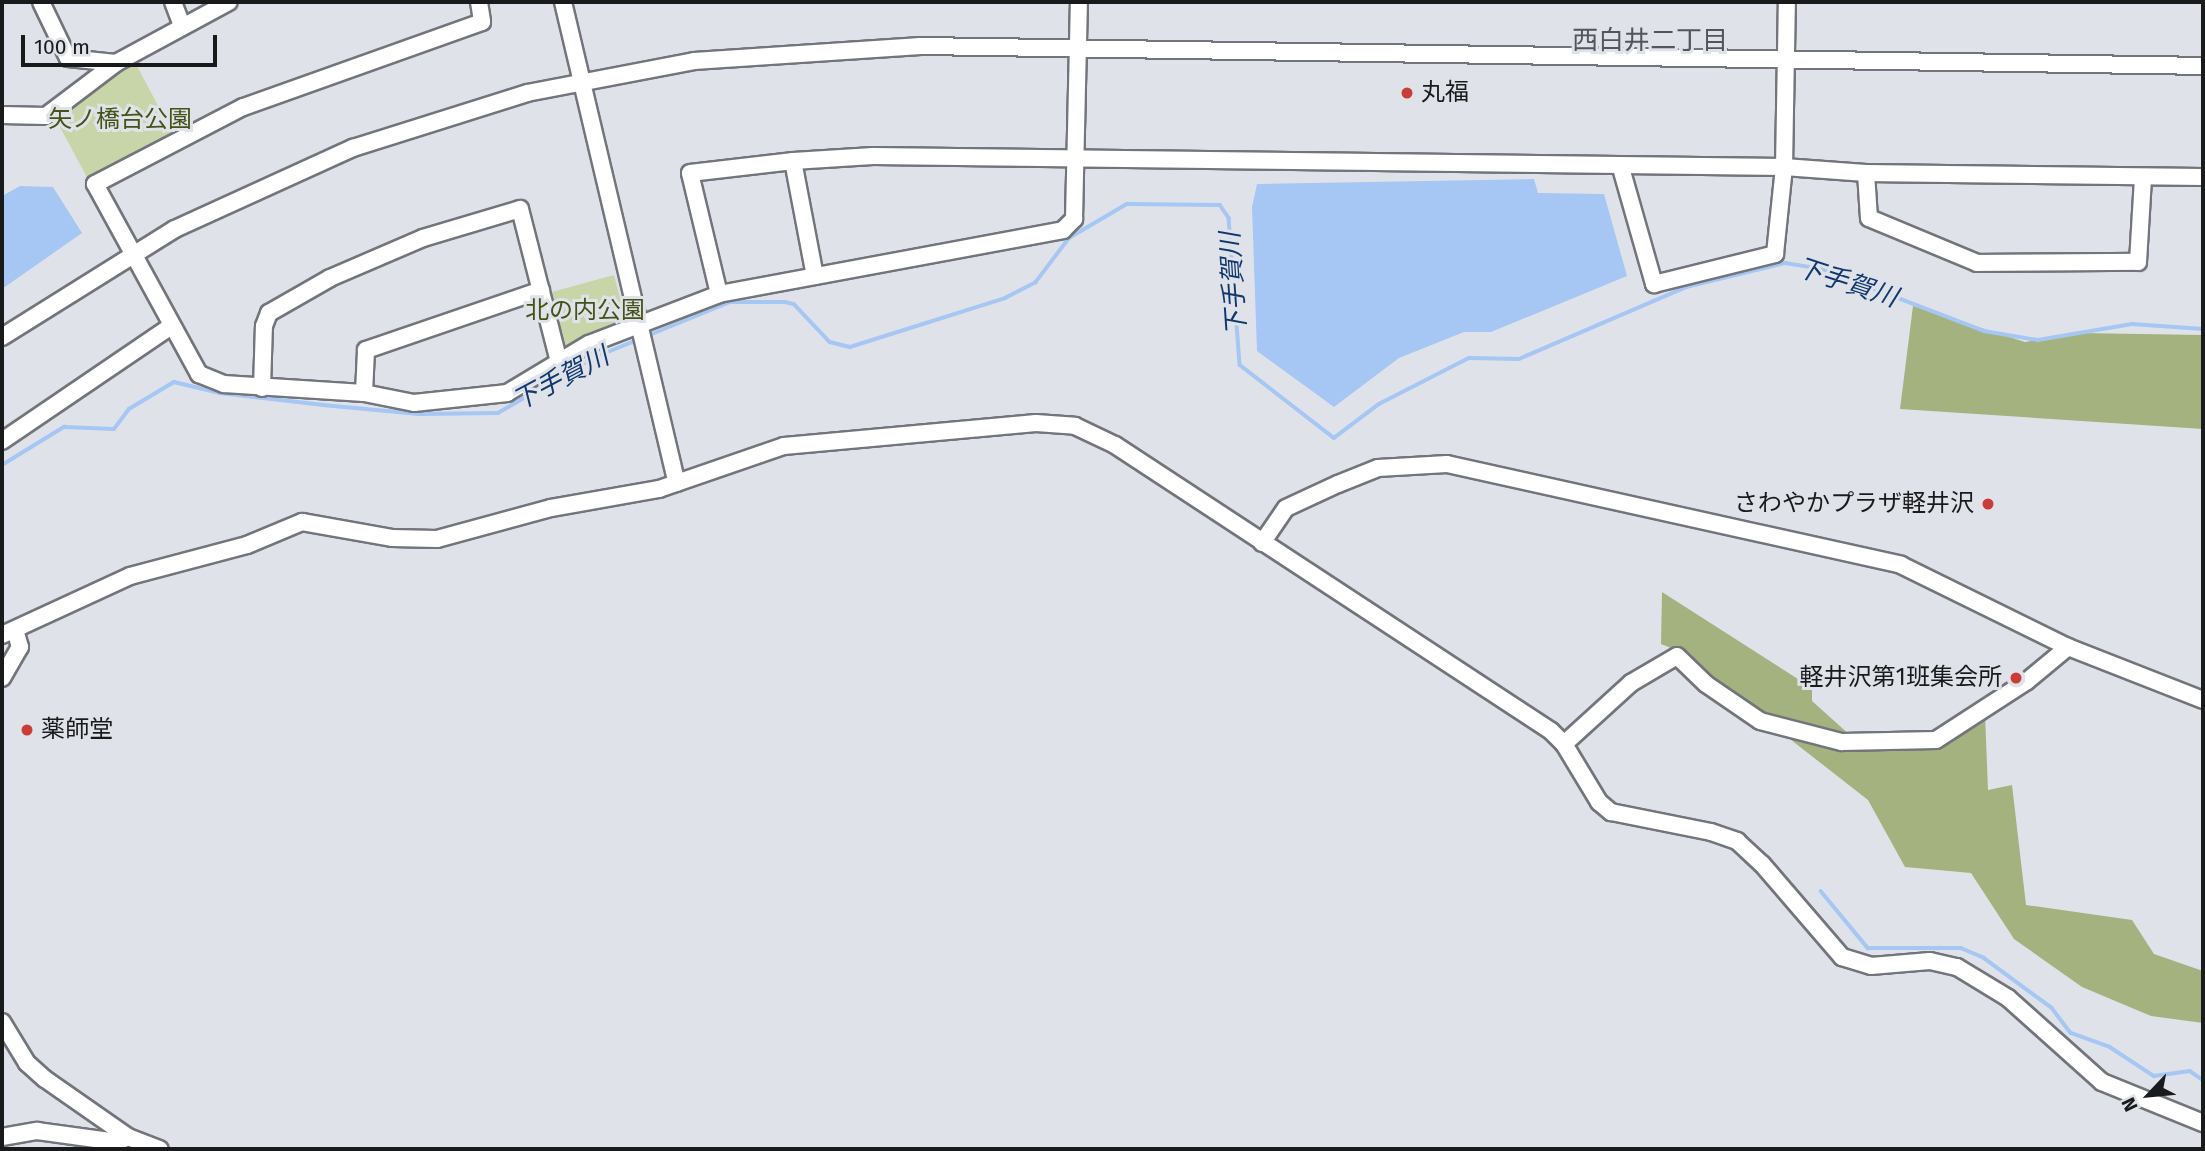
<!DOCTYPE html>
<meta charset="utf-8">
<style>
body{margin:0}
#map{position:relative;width:2205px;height:1151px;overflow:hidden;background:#dfe3e9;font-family:"Fira Sans","Noto Sans JP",sans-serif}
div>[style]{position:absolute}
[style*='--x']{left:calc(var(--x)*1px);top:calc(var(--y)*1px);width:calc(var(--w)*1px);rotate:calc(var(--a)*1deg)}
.green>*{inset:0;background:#c8d5a9}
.forest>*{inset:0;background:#a3b27e}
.water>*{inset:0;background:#a6c6f3}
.stream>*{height:3.5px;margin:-1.75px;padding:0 1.75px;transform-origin:1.75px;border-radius:1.75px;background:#a6c6f3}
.roads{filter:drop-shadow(2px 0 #72757b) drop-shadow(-2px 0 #72757b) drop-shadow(0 2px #72757b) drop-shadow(0 -2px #72757b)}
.minor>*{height:16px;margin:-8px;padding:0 8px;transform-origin:8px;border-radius:8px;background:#fff}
.dots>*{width:19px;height:19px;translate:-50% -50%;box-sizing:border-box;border:4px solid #dfe3e9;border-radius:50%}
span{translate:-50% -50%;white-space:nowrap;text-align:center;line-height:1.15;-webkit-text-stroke:6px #dfe3e9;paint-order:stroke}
.poi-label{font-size:24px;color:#191a1c}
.left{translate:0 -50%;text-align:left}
.right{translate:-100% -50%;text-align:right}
.park-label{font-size:24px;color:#445117}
.neighbourhood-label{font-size:26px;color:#52555b}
.water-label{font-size:26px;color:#11386e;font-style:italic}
.frame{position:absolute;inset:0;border:4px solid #191a1c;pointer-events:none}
.north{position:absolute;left:2114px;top:1060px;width:70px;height:70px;-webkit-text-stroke:5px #dfe3e9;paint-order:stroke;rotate:244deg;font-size:19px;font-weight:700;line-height:28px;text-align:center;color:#191a1c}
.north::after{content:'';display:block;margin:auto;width:24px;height:32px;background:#191a1c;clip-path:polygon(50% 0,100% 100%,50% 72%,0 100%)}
.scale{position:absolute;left:21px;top:35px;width:196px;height:32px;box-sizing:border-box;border:4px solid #191a1c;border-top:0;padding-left:9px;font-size:21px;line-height:24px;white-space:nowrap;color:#191a1c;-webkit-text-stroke:5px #dfe3e9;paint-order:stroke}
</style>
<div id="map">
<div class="green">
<i style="clip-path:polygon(135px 62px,174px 136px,89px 181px,54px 116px)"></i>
<i style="clip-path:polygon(614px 275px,625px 317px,620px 327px,570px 350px,561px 346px,548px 293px)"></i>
</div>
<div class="forest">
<i style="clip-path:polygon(1913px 306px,2025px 342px,2078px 333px,2203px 335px,2203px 429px,1900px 409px)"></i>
<i style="clip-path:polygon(1662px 592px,1812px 688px,1812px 701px,1851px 736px,1915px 751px,1956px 735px,1985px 714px,1988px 790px,2012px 785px,2026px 905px,2132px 920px,2154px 954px,2203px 971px,2203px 1023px,2151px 1016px,2082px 987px,2014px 939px,1971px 873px,1905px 867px,1868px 800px,1676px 650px,1661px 644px)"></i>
</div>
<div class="water">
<i style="clip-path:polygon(1534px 179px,1538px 193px,1604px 194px,1627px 276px,1491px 332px,1464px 332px,1399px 358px,1334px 407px,1257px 351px,1252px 207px,1257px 184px)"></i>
<i style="clip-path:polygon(20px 186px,53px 187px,82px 233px,2px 289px,2px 196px)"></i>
</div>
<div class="stream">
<i style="--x:647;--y:336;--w:90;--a:-22.3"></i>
<i style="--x:730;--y:302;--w:55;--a:0"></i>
<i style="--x:785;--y:302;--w:9;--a:13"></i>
<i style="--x:794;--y:304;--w:52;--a:46.5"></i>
<i style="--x:830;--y:342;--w:21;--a:14"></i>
<i style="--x:850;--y:347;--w:163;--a:-17.5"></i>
<i style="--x:1005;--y:298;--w:34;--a:-27"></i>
<i style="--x:1035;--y:283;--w:56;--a:-52.9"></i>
<i style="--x:1069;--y:238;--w:67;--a:-30.4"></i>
<i style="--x:1127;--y:204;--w:93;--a:0.6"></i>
<i style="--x:1220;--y:205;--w:16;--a:55"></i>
<i style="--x:1229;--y:218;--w:147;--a:85.7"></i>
<i style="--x:1240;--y:365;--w:119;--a:37.8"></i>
<i style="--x:1334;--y:438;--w:56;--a:-37.1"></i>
<i style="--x:1379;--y:404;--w:101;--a:-27.1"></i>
<i style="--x:1469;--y:358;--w:50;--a:1.1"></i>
<i style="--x:1519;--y:359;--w:182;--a:-23.3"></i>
<i style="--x:1686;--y:287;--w:102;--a:-13.6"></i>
<i style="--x:1785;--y:263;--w:37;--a:9"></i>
<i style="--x:1822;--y:269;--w:173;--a:20.9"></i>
<i style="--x:1984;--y:331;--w:55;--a:9.5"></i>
<i style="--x:2038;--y:340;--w:95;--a:-9.7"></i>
<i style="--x:2132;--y:324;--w:71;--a:4"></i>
<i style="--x:2;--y:465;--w:73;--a:-31.5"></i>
<i style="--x:64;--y:427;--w:50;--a:2.3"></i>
<i style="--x:114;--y:429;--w:25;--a:-53"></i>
<i style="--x:129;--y:409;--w:52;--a:-31"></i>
<i style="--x:174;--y:382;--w:47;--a:13.4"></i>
<i style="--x:220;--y:393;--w:104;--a:6.6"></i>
<i style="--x:323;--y:405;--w:96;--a:5.4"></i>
<i style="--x:419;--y:414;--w:79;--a:-0.7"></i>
<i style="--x:498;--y:413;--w:108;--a:-30.1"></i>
<i style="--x:591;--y:359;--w:50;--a:-22.4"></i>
<i style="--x:1821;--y:891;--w:74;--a:50.5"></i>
<i style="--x:1868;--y:948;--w:93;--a:0"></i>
<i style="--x:1961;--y:948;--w:25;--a:23"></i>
<i style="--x:1984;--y:958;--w:84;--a:36.3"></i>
<i style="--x:2052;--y:1008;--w:31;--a:53"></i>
<i style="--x:2071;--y:1033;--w:41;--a:19.7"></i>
<i style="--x:2110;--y:1047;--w:53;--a:33.4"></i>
<i style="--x:2154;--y:1076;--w:36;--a:-8"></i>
<i style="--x:2190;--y:1071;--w:16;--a:35"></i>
</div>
<div class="roads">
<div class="minor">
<i style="--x:41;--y:2;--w:62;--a:64.3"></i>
<i style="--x:68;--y:58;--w:48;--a:5.9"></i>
<i style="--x:173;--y:2;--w:25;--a:69"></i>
<i style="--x:479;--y:2;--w:20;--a:81"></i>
<i style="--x:482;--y:22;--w:254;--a:160.4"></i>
<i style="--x:243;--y:107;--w:167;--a:152.5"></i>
<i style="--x:95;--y:184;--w:217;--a:61.3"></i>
<i style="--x:199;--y:374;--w:27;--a:22"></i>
<i style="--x:224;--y:384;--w:140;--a:3.7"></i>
<i style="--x:364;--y:393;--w:51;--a:11.3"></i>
<i style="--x:414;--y:403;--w:94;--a:-6.1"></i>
<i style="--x:507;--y:393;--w:96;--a:-30.9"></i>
<i style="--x:589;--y:344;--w:139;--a:-21"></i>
<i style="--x:719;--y:294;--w:350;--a:-10.5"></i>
<i style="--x:1063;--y:230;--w:16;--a:-45"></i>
<i style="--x:1074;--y:219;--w:217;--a:-88.7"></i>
<i style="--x:563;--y:2;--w:494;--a:76.7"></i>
<i style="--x:2;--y:115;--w:44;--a:1.3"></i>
<i style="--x:46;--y:116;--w:88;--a:-37.1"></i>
<i style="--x:116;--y:63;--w:128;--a:-28.4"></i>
<i style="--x:793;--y:161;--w:117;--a:79.2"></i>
<i style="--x:1621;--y:168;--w:121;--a:74.1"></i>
<i style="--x:1654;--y:284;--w:125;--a:-13.9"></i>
<i style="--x:1775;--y:254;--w:87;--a:-84.1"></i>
<i style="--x:1784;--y:167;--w:165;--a:-89"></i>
<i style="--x:1866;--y:173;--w:45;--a:86.2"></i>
<i style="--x:1869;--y:218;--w:117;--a:22.6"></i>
<i style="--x:1977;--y:263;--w:161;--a:-0.4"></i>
<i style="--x:2138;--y:262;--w:85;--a:-86.6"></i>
<i style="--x:719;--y:294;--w:124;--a:-103.5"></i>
<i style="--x:690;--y:173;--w:104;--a:-6.6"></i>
<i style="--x:793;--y:161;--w:80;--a:-3.6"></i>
<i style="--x:873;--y:156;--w:911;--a:0.69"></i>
<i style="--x:1784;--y:167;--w:82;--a:4.2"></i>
<i style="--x:1866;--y:173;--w:337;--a:0.7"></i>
<i style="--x:2;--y:337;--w:204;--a:-32"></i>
<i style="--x:175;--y:229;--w:196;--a:-24.5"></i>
<i style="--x:353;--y:148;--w:182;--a:-17.5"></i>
<i style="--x:527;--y:93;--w:170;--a:-10.8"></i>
<i style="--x:694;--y:61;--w:227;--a:-3.8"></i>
<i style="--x:921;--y:46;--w:1282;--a:0.89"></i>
<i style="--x:262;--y:388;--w:62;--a:-88.2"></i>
<i style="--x:264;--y:326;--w:14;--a:-69"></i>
<i style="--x:269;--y:313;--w:70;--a:-29.8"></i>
<i style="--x:330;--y:278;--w:101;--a:-23.3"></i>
<i style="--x:423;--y:238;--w:101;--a:-16.6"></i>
<i style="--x:520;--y:209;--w:158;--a:75.7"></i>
<i style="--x:364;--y:393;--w:43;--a:-87.3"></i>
<i style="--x:366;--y:350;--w:185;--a:-18.9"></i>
<i style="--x:2;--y:441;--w:204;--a:-34.2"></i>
<i style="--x:1262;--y:543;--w:42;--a:-55.6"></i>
<i style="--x:1286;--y:508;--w:57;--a:-24.8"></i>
<i style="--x:1338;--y:484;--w:43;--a:-21.8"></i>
<i style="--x:1378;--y:468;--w:69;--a:-3.3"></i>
<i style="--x:1447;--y:464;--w:465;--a:12.5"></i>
<i style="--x:1901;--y:565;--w:186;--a:26.2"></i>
<i style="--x:2068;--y:647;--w:145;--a:21.4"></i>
<i style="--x:2;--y:635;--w:141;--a:-24.7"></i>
<i style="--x:130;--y:576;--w:121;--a:-14.8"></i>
<i style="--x:247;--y:545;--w:60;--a:-22.7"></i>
<i style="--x:302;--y:522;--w:91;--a:10.1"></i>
<i style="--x:392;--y:538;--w:45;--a:1.3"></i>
<i style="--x:437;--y:539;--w:118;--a:-15.2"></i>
<i style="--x:551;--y:508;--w:110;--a:-10"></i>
<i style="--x:659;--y:489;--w:132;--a:-19"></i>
<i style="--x:784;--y:446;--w:253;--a:-5.2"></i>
<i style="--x:1036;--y:423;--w:39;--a:4"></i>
<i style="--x:1075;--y:426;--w:44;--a:25.4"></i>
<i style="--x:1115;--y:445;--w:521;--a:33.26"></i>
<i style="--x:1551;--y:731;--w:18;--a:45"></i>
<i style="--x:1564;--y:744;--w:68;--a:58.9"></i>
<i style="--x:1599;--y:802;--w:16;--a:40"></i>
<i style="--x:1611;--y:812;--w:102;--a:11.3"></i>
<i style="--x:1711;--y:832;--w:28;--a:19"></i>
<i style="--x:1737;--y:841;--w:34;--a:43"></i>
<i style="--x:1762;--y:864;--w:123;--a:49.3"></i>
<i style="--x:1842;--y:957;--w:30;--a:17"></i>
<i style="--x:1871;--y:966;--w:59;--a:-4.8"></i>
<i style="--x:1930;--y:961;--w:28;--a:13"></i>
<i style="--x:1957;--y:967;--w:60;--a:31.3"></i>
<i style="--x:2008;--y:998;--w:126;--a:41.8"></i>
<i style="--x:2102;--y:1082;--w:109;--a:22.1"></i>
<i style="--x:2;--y:678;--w:36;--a:-60"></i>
<i style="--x:20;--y:647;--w:18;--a:-106"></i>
<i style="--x:1564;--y:744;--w:91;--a:-42.3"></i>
<i style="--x:1631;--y:683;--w:53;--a:-30.4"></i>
<i style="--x:1677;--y:656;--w:40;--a:44"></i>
<i style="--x:1706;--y:684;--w:65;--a:34.4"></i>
<i style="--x:1760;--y:721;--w:85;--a:14.4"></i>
<i style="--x:1842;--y:742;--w:94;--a:-1.2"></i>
<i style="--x:1936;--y:740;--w:108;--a:-33"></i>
<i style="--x:2027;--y:681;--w:53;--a:-39.7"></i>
<i style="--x:2;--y:1022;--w:48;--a:58.6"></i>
<i style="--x:27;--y:1063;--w:24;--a:42"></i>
<i style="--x:45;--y:1079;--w:101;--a:34.9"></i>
<i style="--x:128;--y:1137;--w:34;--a:21"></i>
<i style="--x:2;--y:1137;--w:36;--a:-10"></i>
<i style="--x:37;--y:1131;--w:81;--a:7.8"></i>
<i style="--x:117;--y:1142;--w:12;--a:-24"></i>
</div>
</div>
<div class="dots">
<i style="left:1407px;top:93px;background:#ca3c37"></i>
<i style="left:1988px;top:504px;background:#ca3c37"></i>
<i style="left:2016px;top:678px;background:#ca3c37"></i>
<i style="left:27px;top:730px;background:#ca3c37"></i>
</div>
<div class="poi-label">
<span class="left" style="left:1421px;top:93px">丸福</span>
<span class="right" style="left:1974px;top:504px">さわやかプラザ軽井沢</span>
<span class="right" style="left:2002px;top:678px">軽井沢第1班集会所</span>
<span class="left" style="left:41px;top:730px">薬師堂</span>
</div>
<div class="park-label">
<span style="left:120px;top:120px">矢ノ橋台公園</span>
<span style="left:585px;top:311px">北の内公園</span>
</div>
<div class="neighbourhood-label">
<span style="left:1650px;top:41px">西白井二丁目</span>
</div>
<div class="water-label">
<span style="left:1847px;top:283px;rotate:18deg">下手賀川</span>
<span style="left:1234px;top:284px;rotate:-94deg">下手賀川</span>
<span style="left:561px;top:379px;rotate:-28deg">下手賀川</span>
</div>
<div class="frame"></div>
<div class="north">N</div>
<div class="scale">100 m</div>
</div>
